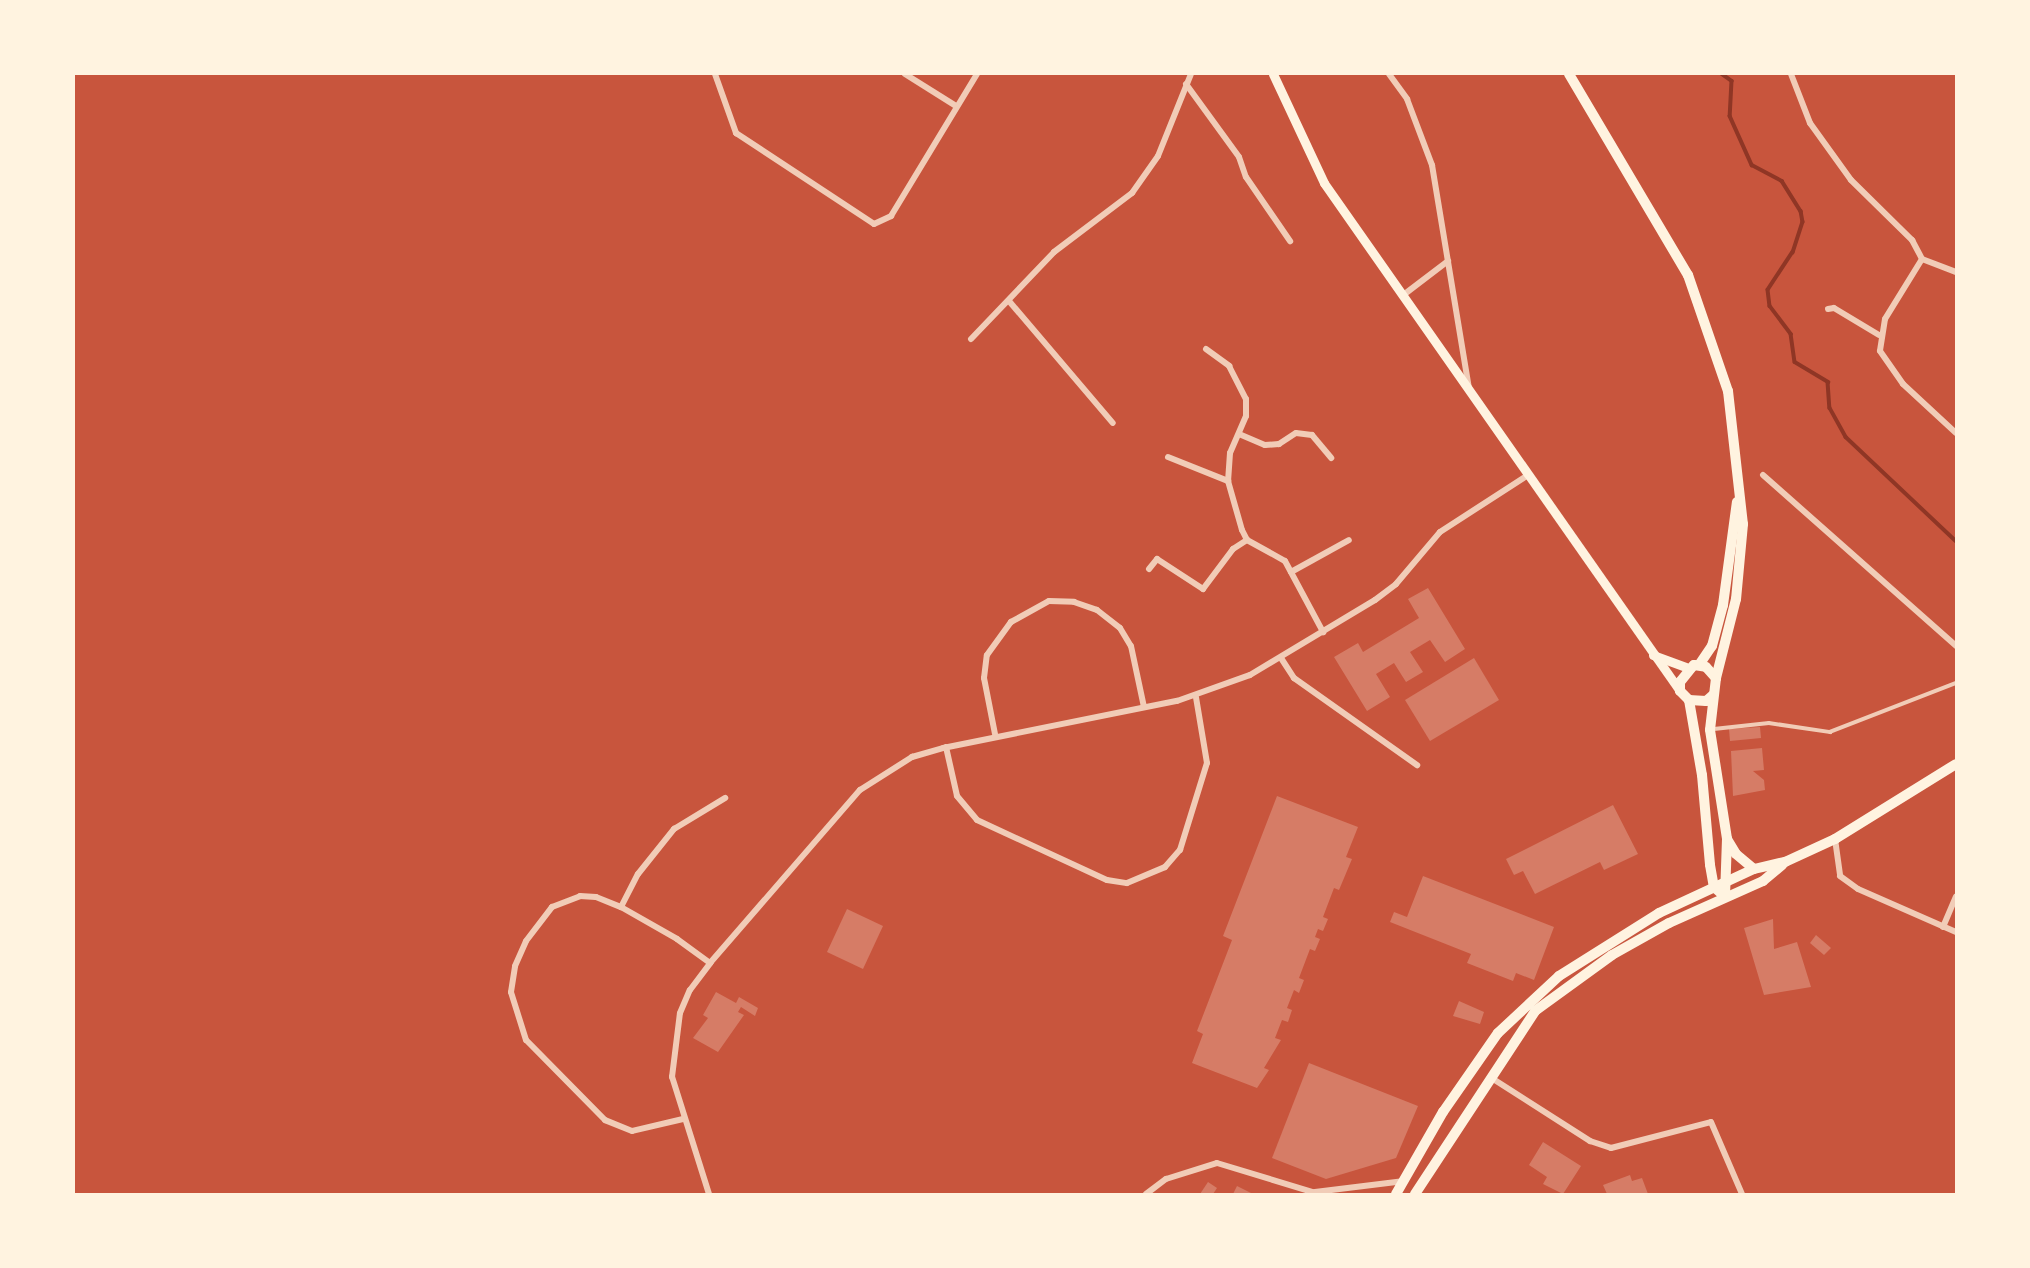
<!DOCTYPE html>
<style>
body{margin:0}
#map{position:relative;width:2030px;height:1268px;overflow:hidden;background:#c8553d;font-family:"Golos Text",sans-serif}
div>[style]{position:absolute}
[style*='--x']{left:calc(var(--x)*1px);top:calc(var(--y)*1px);width:calc(var(--w)*1px);rotate:calc(var(--a)*1deg)}
.stream>*{height:3.5px;margin:-1.75px;padding:0 1.75px;transform-origin:1.75px;border-radius:1.75px;background:#8f3625}
.building>*{inset:0;background:#d67c66}
.service>*{height:3.5px;margin:-1.75px;padding:0 1.75px;transform-origin:1.75px;border-radius:1.75px;background:#f1ccb7}
.minor>*{height:6px;margin:-3px;padding:0 3px;transform-origin:3px;border-radius:3px;background:#f1ccb7}
.secondary>*{height:9px;margin:-4.5px;padding:0 4.5px;transform-origin:4.5px;border-radius:4.5px;background:#fff3e0}
.primary>*{height:10px;margin:-5px;padding:0 5px;transform-origin:5px;border-radius:5px;background:#fff3e0}
.trunk>*{height:10px;margin:-5px;padding:0 5px;transform-origin:5px;border-radius:5px;background:#fff3e0}
span{translate:-50% -50%;white-space:nowrap;text-align:center;line-height:1.15;-webkit-text-stroke:5px #fff3e0;paint-order:stroke}
.frame{position:absolute;inset:0;border:75px solid #fff3e0;pointer-events:none}
</style>
<div id="map">
<div class="stream">
<i style="--x:1722;--y:74;--w:12;--a:35"></i>
<i style="--x:1732;--y:81;--w:35;--a:93"></i>
<i style="--x:1730;--y:116;--w:54;--a:65.8"></i>
<i style="--x:1752;--y:165;--w:34;--a:28"></i>
<i style="--x:1782;--y:181;--w:36;--a:58"></i>
<i style="--x:1801;--y:211;--w:11;--a:80"></i>
<i style="--x:1803;--y:222;--w:32;--a:108"></i>
<i style="--x:1793;--y:252;--w:45;--a:123.3"></i>
<i style="--x:1768;--y:290;--w:16;--a:83"></i>
<i style="--x:1770;--y:306;--w:35;--a:53"></i>
<i style="--x:1791;--y:334;--w:28;--a:82"></i>
<i style="--x:1795;--y:362;--w:39;--a:31"></i>
<i style="--x:1828;--y:382;--w:26;--a:86"></i>
<i style="--x:1830;--y:408;--w:33;--a:61"></i>
<i style="--x:1846;--y:437;--w:151;--a:43.4"></i>
</div>
<div class="building">
<i style="clip-path:polygon(1428px 588px,1465px 649px,1445px 662px,1430px 640px,1410px 652px,1423px 672px,1406px 682px,1394px 663px,1376px 674px,1390px 697px,1367px 711px,1334px 657px,1358px 643px,1363px 652px,1419px 618px,1408px 599px)"></i>
<i style="clip-path:polygon(1474px 658px,1499px 700px,1430px 741px,1405px 700px)"></i>
<i style="clip-path:polygon(1760px 727px,1761px 738px,1730px 741px,1729px 729px)"></i>
<i style="clip-path:polygon(1762px 748px,1764px 770px,1753px 771px,1764px 780px,1765px 790px,1733px 796px,1731px 751px)"></i>
<i style="clip-path:polygon(1277px 796px,1358px 827px,1346px 857px,1352px 859px,1339px 890px,1334px 888px,1323px 917px,1328px 919px,1323px 931px,1318px 929px,1315px 937px,1320px 939px,1315px 951px,1310px 949px,1299px 978px,1304px 980px,1299px 993px,1294px 990px,1287px 1008px,1292px 1010px,1288px 1022px,1282px 1020px,1275px 1038px,1281px 1040px,1264px 1068px,1269px 1070px,1257px 1088px,1192px 1063px,1203px 1034px,1197px 1031px,1232px 940px,1223px 936px)"></i>
<i style="clip-path:polygon(1613px 805px,1638px 854px,1604px 870px,1600px 862px,1535px 894px,1523px 871px,1514px 875px,1506px 859px)"></i>
<i style="clip-path:polygon(1423px 876px,1554px 927px,1534px 980px,1516px 973px,1513px 981px,1467px 963px,1471px 954px,1390px 922px,1394px 912px,1407px 917px)"></i>
<i style="clip-path:polygon(847px 909px,883px 926px,863px 969px,827px 952px)"></i>
<i style="clip-path:polygon(1773px 919px,1774px 949px,1797px 942px,1811px 987px,1764px 995px,1744px 928px)"></i>
<i style="clip-path:polygon(1816px 935px,1831px 948px,1824px 955px,1810px 943px)"></i>
<i style="clip-path:polygon(716px 992px,736px 1003px,739px 997px,758px 1008px,755px 1016px,741px 1007px,738px 1012px,744px 1015px,718px 1052px,693px 1038px,708px 1018px,703px 1015px)"></i>
<i style="clip-path:polygon(1459px 1001px,1484px 1012px,1480px 1024px,1453px 1016px)"></i>
<i style="clip-path:polygon(1309px 1063px,1418px 1106px,1396px 1158px,1326px 1179px,1272px 1158px)"></i>
<i style="clip-path:polygon(1543px 1142px,1581px 1166px,1563px 1194px,1543px 1184px,1547px 1177px,1529px 1165px)"></i>
<i style="clip-path:polygon(1630px 1175px,1632px 1181px,1642px 1178px,1648px 1194px,1607px 1194px,1603px 1185px)"></i>
<i style="clip-path:polygon(1208px 1182px,1217px 1188px,1213px 1194px,1200px 1194px)"></i>
<i style="clip-path:polygon(1237px 1186px,1253px 1194px,1233px 1194px)"></i>
</div>
<div class="service">
<i style="--x:1714;--y:729;--w:55;--a:-6.2"></i>
<i style="--x:1769;--y:723;--w:62;--a:8.4"></i>
<i style="--x:1830;--y:732;--w:135;--a:-21.3"></i>
</div>
<div class="minor">
<i style="--x:715;--y:74;--w:63;--a:70.4"></i>
<i style="--x:736;--y:133;--w:165;--a:33.4"></i>
<i style="--x:874;--y:224;--w:19;--a:-25"></i>
<i style="--x:891;--y:216;--w:166;--a:-58.8"></i>
<i style="--x:905;--y:74;--w:60;--a:32.1"></i>
<i style="--x:1389;--y:74;--w:31;--a:54"></i>
<i style="--x:1407;--y:99;--w:71;--a:69.3"></i>
<i style="--x:1432;--y:165;--w:227;--a:80.6"></i>
<i style="--x:1791;--y:74;--w:53;--a:68.8"></i>
<i style="--x:1810;--y:123;--w:70;--a:54.3"></i>
<i style="--x:1851;--y:180;--w:86;--a:44.5"></i>
<i style="--x:1912;--y:240;--w:21;--a:62"></i>
<i style="--x:1186;--y:84;--w:90;--a:54"></i>
<i style="--x:1239;--y:157;--w:21;--a:71"></i>
<i style="--x:1246;--y:177;--w:78;--a:55.5"></i>
<i style="--x:1922;--y:259;--w:70;--a:121.7"></i>
<i style="--x:1885;--y:319;--w:32;--a:99"></i>
<i style="--x:1880;--y:351;--w:40;--a:55.1"></i>
<i style="--x:1903;--y:384;--w:72;--a:42.8"></i>
<i style="--x:1922;--y:259;--w:36;--a:21"></i>
<i style="--x:1402;--y:296;--w:58;--a:-37.3"></i>
<i style="--x:1009;--y:301;--w:160;--a:49.6"></i>
<i style="--x:1828;--y:309;--w:6;--a:-9"></i>
<i style="--x:1834;--y:308;--w:52;--a:31"></i>
<i style="--x:971;--y:339;--w:120;--a:-46.3"></i>
<i style="--x:1054;--y:252;--w:98;--a:-37.1"></i>
<i style="--x:1132;--y:193;--w:45;--a:-54.9"></i>
<i style="--x:1158;--y:156;--w:88;--a:-68.1"></i>
<i style="--x:1206;--y:349;--w:29;--a:36"></i>
<i style="--x:1229;--y:366;--w:37;--a:63"></i>
<i style="--x:1246;--y:399;--w:17;--a:90"></i>
<i style="--x:1246;--y:416;--w:40;--a:113.4"></i>
<i style="--x:1230;--y:453;--w:28;--a:94"></i>
<i style="--x:1228;--y:481;--w:51;--a:74.1"></i>
<i style="--x:1242;--y:530;--w:11;--a:63"></i>
<i style="--x:1247;--y:540;--w:43;--a:28.9"></i>
<i style="--x:1285;--y:561;--w:81;--a:61.8"></i>
<i style="--x:1239;--y:434;--w:28;--a:23"></i>
<i style="--x:1265;--y:445;--w:14;--a:-4"></i>
<i style="--x:1279;--y:444;--w:20;--a:-33"></i>
<i style="--x:1296;--y:433;--w:16;--a:7"></i>
<i style="--x:1312;--y:435;--w:30;--a:50"></i>
<i style="--x:1168;--y:457;--w:65;--a:21.8"></i>
<i style="--x:1763;--y:475;--w:258;--a:41.5"></i>
<i style="--x:1149;--y:569;--w:13;--a:-51"></i>
<i style="--x:1157;--y:559;--w:55;--a:33.1"></i>
<i style="--x:1203;--y:589;--w:50;--a:-53.1"></i>
<i style="--x:1233;--y:549;--w:17;--a:-33"></i>
<i style="--x:1291;--y:572;--w:66;--a:-28.9"></i>
<i style="--x:1281;--y:658;--w:24;--a:57"></i>
<i style="--x:1294;--y:678;--w:151;--a:35.3"></i>
<i style="--x:995;--y:734;--w:57;--a:-101.1"></i>
<i style="--x:984;--y:678;--w:23;--a:-83"></i>
<i style="--x:987;--y:655;--w:41;--a:-54"></i>
<i style="--x:1011;--y:622;--w:43;--a:-28.9"></i>
<i style="--x:1049;--y:601;--w:25;--a:2"></i>
<i style="--x:1074;--y:602;--w:24;--a:19"></i>
<i style="--x:1097;--y:610;--w:29;--a:38"></i>
<i style="--x:1120;--y:628;--w:21;--a:59"></i>
<i style="--x:1131;--y:646;--w:62;--a:78"></i>
<i style="--x:946;--y:747;--w:50;--a:77.3"></i>
<i style="--x:957;--y:796;--w:31;--a:50"></i>
<i style="--x:977;--y:820;--w:143;--a:24.8"></i>
<i style="--x:1107;--y:880;--w:20;--a:9"></i>
<i style="--x:1127;--y:883;--w:41;--a:-22.8"></i>
<i style="--x:1165;--y:867;--w:23;--a:-49"></i>
<i style="--x:1180;--y:850;--w:91;--a:-72.8"></i>
<i style="--x:1207;--y:763;--w:67;--a:-99.5"></i>
<i style="--x:1835;--y:839;--w:37;--a:82"></i>
<i style="--x:1840;--y:876;--w:22;--a:36"></i>
<i style="--x:1858;--y:889;--w:107;--a:23.7"></i>
<i style="--x:621;--y:907;--w:37;--a:-63"></i>
<i style="--x:638;--y:874;--w:58;--a:-51.3"></i>
<i style="--x:674;--y:829;--w:60;--a:-31.3"></i>
<i style="--x:1943;--y:927;--w:33;--a:-67"></i>
<i style="--x:1490;--y:1077;--w:119;--a:32.6"></i>
<i style="--x:1590;--y:1141;--w:22;--a:18"></i>
<i style="--x:1611;--y:1148;--w:103;--a:-14.6"></i>
<i style="--x:1711;--y:1122;--w:78;--a:66.7"></i>
<i style="--x:683;--y:1119;--w:52;--a:166.8"></i>
<i style="--x:632;--y:1131;--w:29;--a:-158"></i>
<i style="--x:605;--y:1120;--w:112;--a:-134.6"></i>
<i style="--x:526;--y:1040;--w:50;--a:-107.4"></i>
<i style="--x:511;--y:992;--w:26;--a:-81"></i>
<i style="--x:515;--y:966;--w:27;--a:-66"></i>
<i style="--x:526;--y:941;--w:43;--a:-52.6"></i>
<i style="--x:552;--y:907;--w:30;--a:-21"></i>
<i style="--x:580;--y:896;--w:16;--a:4"></i>
<i style="--x:596;--y:897;--w:27;--a:22"></i>
<i style="--x:621;--y:907;--w:64;--a:29.7"></i>
<i style="--x:677;--y:939;--w:41;--a:36"></i>
<i style="--x:1315;--y:1192;--w:90;--a:-7"></i>
<i style="--x:709;--y:1194;--w:123;--a:-107.5"></i>
<i style="--x:672;--y:1077;--w:64;--a:-82.9"></i>
<i style="--x:680;--y:1013;--w:25;--a:-67"></i>
<i style="--x:690;--y:990;--w:34;--a:-53"></i>
<i style="--x:710;--y:963;--w:229;--a:-49.1"></i>
<i style="--x:860;--y:790;--w:62;--a:-32.4"></i>
<i style="--x:912;--y:757;--w:32;--a:-16"></i>
<i style="--x:943;--y:748;--w:239;--a:-11.4"></i>
<i style="--x:1177;--y:701;--w:77;--a:-19.6"></i>
<i style="--x:1250;--y:675;--w:146;--a:-31"></i>
<i style="--x:1375;--y:600;--w:26;--a:-37"></i>
<i style="--x:1396;--y:584;--w:68;--a:-49.8"></i>
<i style="--x:1440;--y:532;--w:105;--a:-32.9"></i>
<i style="--x:1146;--y:1194;--w:25;--a:-37"></i>
<i style="--x:1166;--y:1179;--w:53;--a:-17.4"></i>
<i style="--x:1217;--y:1163;--w:107;--a:16.9"></i>
</div>
<div class="secondary">
<i style="--x:1273;--y:74;--w:120;--a:64.9"></i>
<i style="--x:1324;--y:183;--w:620;--a:54.98"></i>
<i style="--x:1653;--y:655;--w:37;--a:20"></i>
</div>
<div class="primary">
<i style="--x:1569;--y:74;--w:234;--a:59.4"></i>
<i style="--x:1688;--y:275;--w:123;--a:71"></i>
<i style="--x:1728;--y:391;--w:134;--a:83.6"></i>
<i style="--x:1743;--y:524;--w:75;--a:95.3"></i>
<i style="--x:1736;--y:599;--w:81;--a:104.2"></i>
<i style="--x:1716;--y:678;--w:52;--a:96.6"></i>
<i style="--x:1710;--y:730;--w:110;--a:81.1"></i>
<i style="--x:1727;--y:839;--w:58;--a:92"></i>
<i style="--x:1699;--y:665;--w:23;--a:-56"></i>
<i style="--x:1712;--y:646;--w:42;--a:-75"></i>
<i style="--x:1723;--y:605;--w:104;--a:-82.3"></i>
<i style="--x:1713;--y:695;--w:9;--a:139"></i>
<i style="--x:1706;--y:701;--w:17;--a:-177"></i>
<i style="--x:1689;--y:700;--w:13;--a:-135"></i>
<i style="--x:1680;--y:691;--w:9;--a:-90"></i>
<i style="--x:1680;--y:682;--w:22;--a:-51"></i>
<i style="--x:1694;--y:665;--w:12;--a:9"></i>
<i style="--x:1706;--y:667;--w:15;--a:48"></i>
<i style="--x:1689;--y:700;--w:76;--a:80.2"></i>
<i style="--x:1702;--y:775;--w:90;--a:84.9"></i>
<i style="--x:1710;--y:865;--w:22;--a:80"></i>
<i style="--x:1714;--y:887;--w:9;--a:41"></i>
<i style="--x:1727;--y:839;--w:17;--a:59"></i>
<i style="--x:1736;--y:854;--w:23;--a:40"></i>
</div>
<div class="trunk">
<i style="--x:1396;--y:1194;--w:95;--a:-60.2"></i>
<i style="--x:1443;--y:1112;--w:96;--a:-55.2"></i>
<i style="--x:1498;--y:1033;--w:83;--a:-43.1"></i>
<i style="--x:1559;--y:976;--w:118;--a:-32.2"></i>
<i style="--x:1659;--y:913;--w:105;--a:-24.9"></i>
<i style="--x:1754;--y:869;--w:32;--a:-13"></i>
<i style="--x:1785;--y:862;--w:55;--a:-24.7"></i>
<i style="--x:1835;--y:839;--w:142;--a:-31.8"></i>
<i style="--x:1415;--y:1194;--w:219;--a:-56.7"></i>
<i style="--x:1535;--y:1011;--w:95;--a:-36"></i>
<i style="--x:1612;--y:955;--w:65;--a:-29.3"></i>
<i style="--x:1669;--y:923;--w:103;--a:-24.1"></i>
<i style="--x:1763;--y:881;--w:25;--a:-40"></i>
</div>
<div class="frame"></div>
</div>
